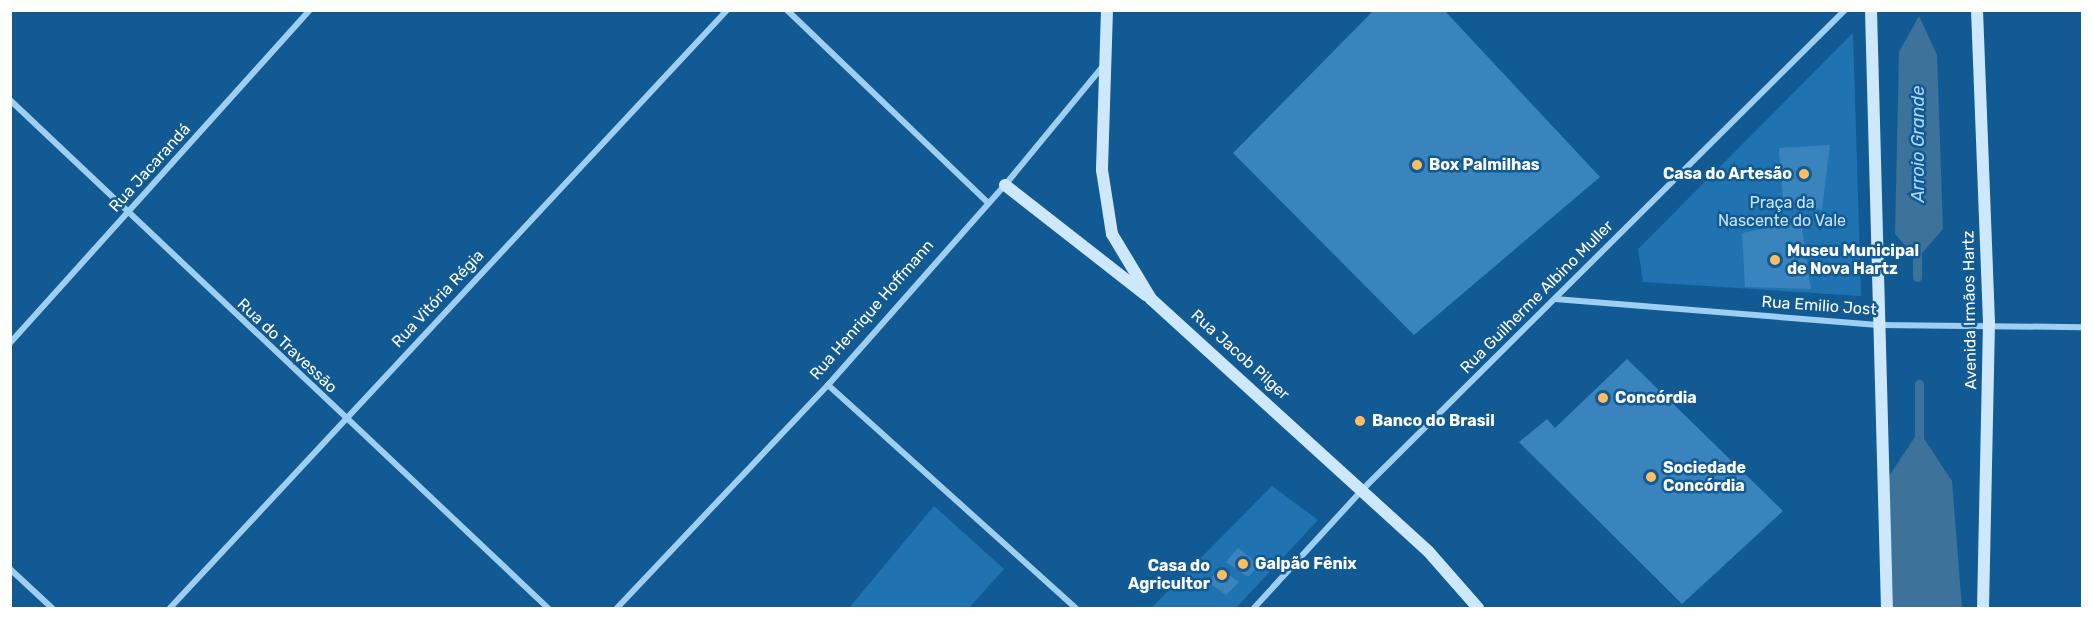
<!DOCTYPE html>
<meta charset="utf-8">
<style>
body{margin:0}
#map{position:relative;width:2093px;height:619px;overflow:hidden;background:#115a93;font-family:Rubik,sans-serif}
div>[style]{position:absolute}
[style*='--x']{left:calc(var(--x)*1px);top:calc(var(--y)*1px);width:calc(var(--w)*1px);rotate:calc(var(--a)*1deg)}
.green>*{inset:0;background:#1f73b1}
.water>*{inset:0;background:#3d729b}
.stream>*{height:9px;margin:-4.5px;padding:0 4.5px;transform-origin:4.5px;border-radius:4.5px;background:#3d729b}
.building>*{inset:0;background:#3984bc}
.street>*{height:6px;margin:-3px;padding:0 3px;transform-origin:3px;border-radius:3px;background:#9ecff3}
.secondary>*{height:12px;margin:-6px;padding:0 6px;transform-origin:6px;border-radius:6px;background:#cde8fd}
.dots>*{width:16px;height:16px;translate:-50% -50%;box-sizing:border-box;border:3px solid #115a93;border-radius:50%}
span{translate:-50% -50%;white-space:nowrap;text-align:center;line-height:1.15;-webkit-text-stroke:5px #115a93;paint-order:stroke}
.poi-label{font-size:16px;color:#fff;font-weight:700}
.left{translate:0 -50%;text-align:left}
.right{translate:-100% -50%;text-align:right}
.street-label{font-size:16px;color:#fff}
.park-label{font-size:16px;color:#c5e6fd}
.water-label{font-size:18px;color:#aad9fa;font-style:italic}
.frame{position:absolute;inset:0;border:12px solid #fff;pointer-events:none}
</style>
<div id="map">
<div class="green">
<i style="clip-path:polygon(1853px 33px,1861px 296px,1643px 282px,1638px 249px)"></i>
<i style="clip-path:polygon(1272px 486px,1318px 520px,1236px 608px,1151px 608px)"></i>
<i style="clip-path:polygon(934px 506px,1004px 569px,969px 608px,849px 608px)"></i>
</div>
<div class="water">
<i style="clip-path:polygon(1919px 16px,1937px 55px,1943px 229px,1917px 259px,1895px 234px,1899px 52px)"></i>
<i style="clip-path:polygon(1919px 431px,1952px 481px,1962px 608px,1893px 608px,1889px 476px)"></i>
</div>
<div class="stream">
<i style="--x:1917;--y:277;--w:31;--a:-90"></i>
<i style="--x:1919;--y:384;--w:57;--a:90"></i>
</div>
<div class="building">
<i style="clip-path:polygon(1374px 10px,1444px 10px,1600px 177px,1414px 335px,1233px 153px)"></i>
<i style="clip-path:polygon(1830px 145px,1822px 210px,1783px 200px,1779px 148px)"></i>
<i style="clip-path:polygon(1801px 221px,1811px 289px,1745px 287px,1742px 233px)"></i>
<i style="clip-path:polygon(1627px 359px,1783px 511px,1682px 604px,1519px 442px,1547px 419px,1555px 428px)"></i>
<i style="clip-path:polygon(1238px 548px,1259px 565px,1248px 577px,1226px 562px)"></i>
<i style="clip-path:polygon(1220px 568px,1239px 582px,1226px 595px,1208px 582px)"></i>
</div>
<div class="street">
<i style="--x:787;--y:10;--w:279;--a:43.8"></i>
<i style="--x:10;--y:100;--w:740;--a:43.36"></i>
<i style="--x:1555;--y:299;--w:324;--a:4.6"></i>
<i style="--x:1878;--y:325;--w:204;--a:0.6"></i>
<i style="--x:10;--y:343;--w:448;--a:-48"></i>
<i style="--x:828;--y:385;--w:334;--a:42"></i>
<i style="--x:10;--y:569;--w:57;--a:42.9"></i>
<i style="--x:170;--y:608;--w:817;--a:-47.03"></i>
<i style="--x:617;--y:608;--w:307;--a:-46.6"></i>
<i style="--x:828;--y:385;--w:267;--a:-48.5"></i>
<i style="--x:1005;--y:185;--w:154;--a:-50.5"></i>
<i style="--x:1254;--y:608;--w:160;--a:-47.5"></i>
<i style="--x:1362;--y:490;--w:681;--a:-44.82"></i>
</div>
<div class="secondary">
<i style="--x:1107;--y:10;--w:160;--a:91.8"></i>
<i style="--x:1102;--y:170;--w:65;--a:81.1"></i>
<i style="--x:1112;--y:234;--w:76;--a:59"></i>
<i style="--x:1151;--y:299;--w:374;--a:42.3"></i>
<i style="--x:1428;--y:551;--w:76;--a:48.7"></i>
<i style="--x:1871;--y:10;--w:598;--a:88.47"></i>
<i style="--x:1977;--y:10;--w:313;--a:87.8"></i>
<i style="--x:1989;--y:323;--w:285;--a:91.2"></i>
<i style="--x:1005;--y:185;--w:179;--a:38"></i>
</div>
<div class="dots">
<i style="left:1417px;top:165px;background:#ffbd60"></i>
<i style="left:1804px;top:174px;background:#ffbd60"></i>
<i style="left:1775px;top:260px;background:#ffbd60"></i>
<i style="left:1603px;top:398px;background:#ffbd60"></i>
<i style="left:1360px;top:421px;background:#ffbd60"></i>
<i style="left:1651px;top:477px;background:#ffbd60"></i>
<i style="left:1243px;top:564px;background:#ffbd60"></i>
<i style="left:1222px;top:575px;background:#ffbd60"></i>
</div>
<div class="poi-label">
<span class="left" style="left:1429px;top:165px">Box Palmilhas</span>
<span class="right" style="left:1792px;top:174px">Casa do Artesão</span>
<span class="left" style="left:1787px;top:260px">Museu Municipal<br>de Nova Hartz</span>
<span class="left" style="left:1615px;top:398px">Concórdia</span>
<span class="left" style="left:1372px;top:421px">Banco do Brasil</span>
<span class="left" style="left:1663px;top:477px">Sociedade<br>Concórdia</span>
<span class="left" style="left:1255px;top:564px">Galpão Fênix</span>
<span class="right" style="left:1210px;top:575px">Casa do<br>Agricultor</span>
</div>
<div class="street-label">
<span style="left:150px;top:168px;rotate:-48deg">Rua Jacarandá</span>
<span style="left:1537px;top:297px;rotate:-45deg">Rua Guilherme Albino Muller</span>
<span style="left:438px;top:299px;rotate:-47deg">Rua Vitória Régia</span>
<span style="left:1819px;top:306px;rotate:4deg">Rua Emilio Jost</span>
<span style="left:872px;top:310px;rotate:-49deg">Rua Henrique Hoffmann</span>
<span style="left:1970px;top:310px;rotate:-91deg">Avenida Irmãos Hartz</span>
<span style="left:287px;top:346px;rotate:43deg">Rua do Travessão</span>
<span style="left:1240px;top:355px;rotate:42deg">Rua Jacob Pilger</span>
</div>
<div class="park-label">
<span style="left:1782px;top:212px">Praça da<br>Nascente do Vale</span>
</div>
<div class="water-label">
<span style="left:1918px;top:144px;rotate:-90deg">Arroio Grande</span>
</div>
<div class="frame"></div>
</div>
